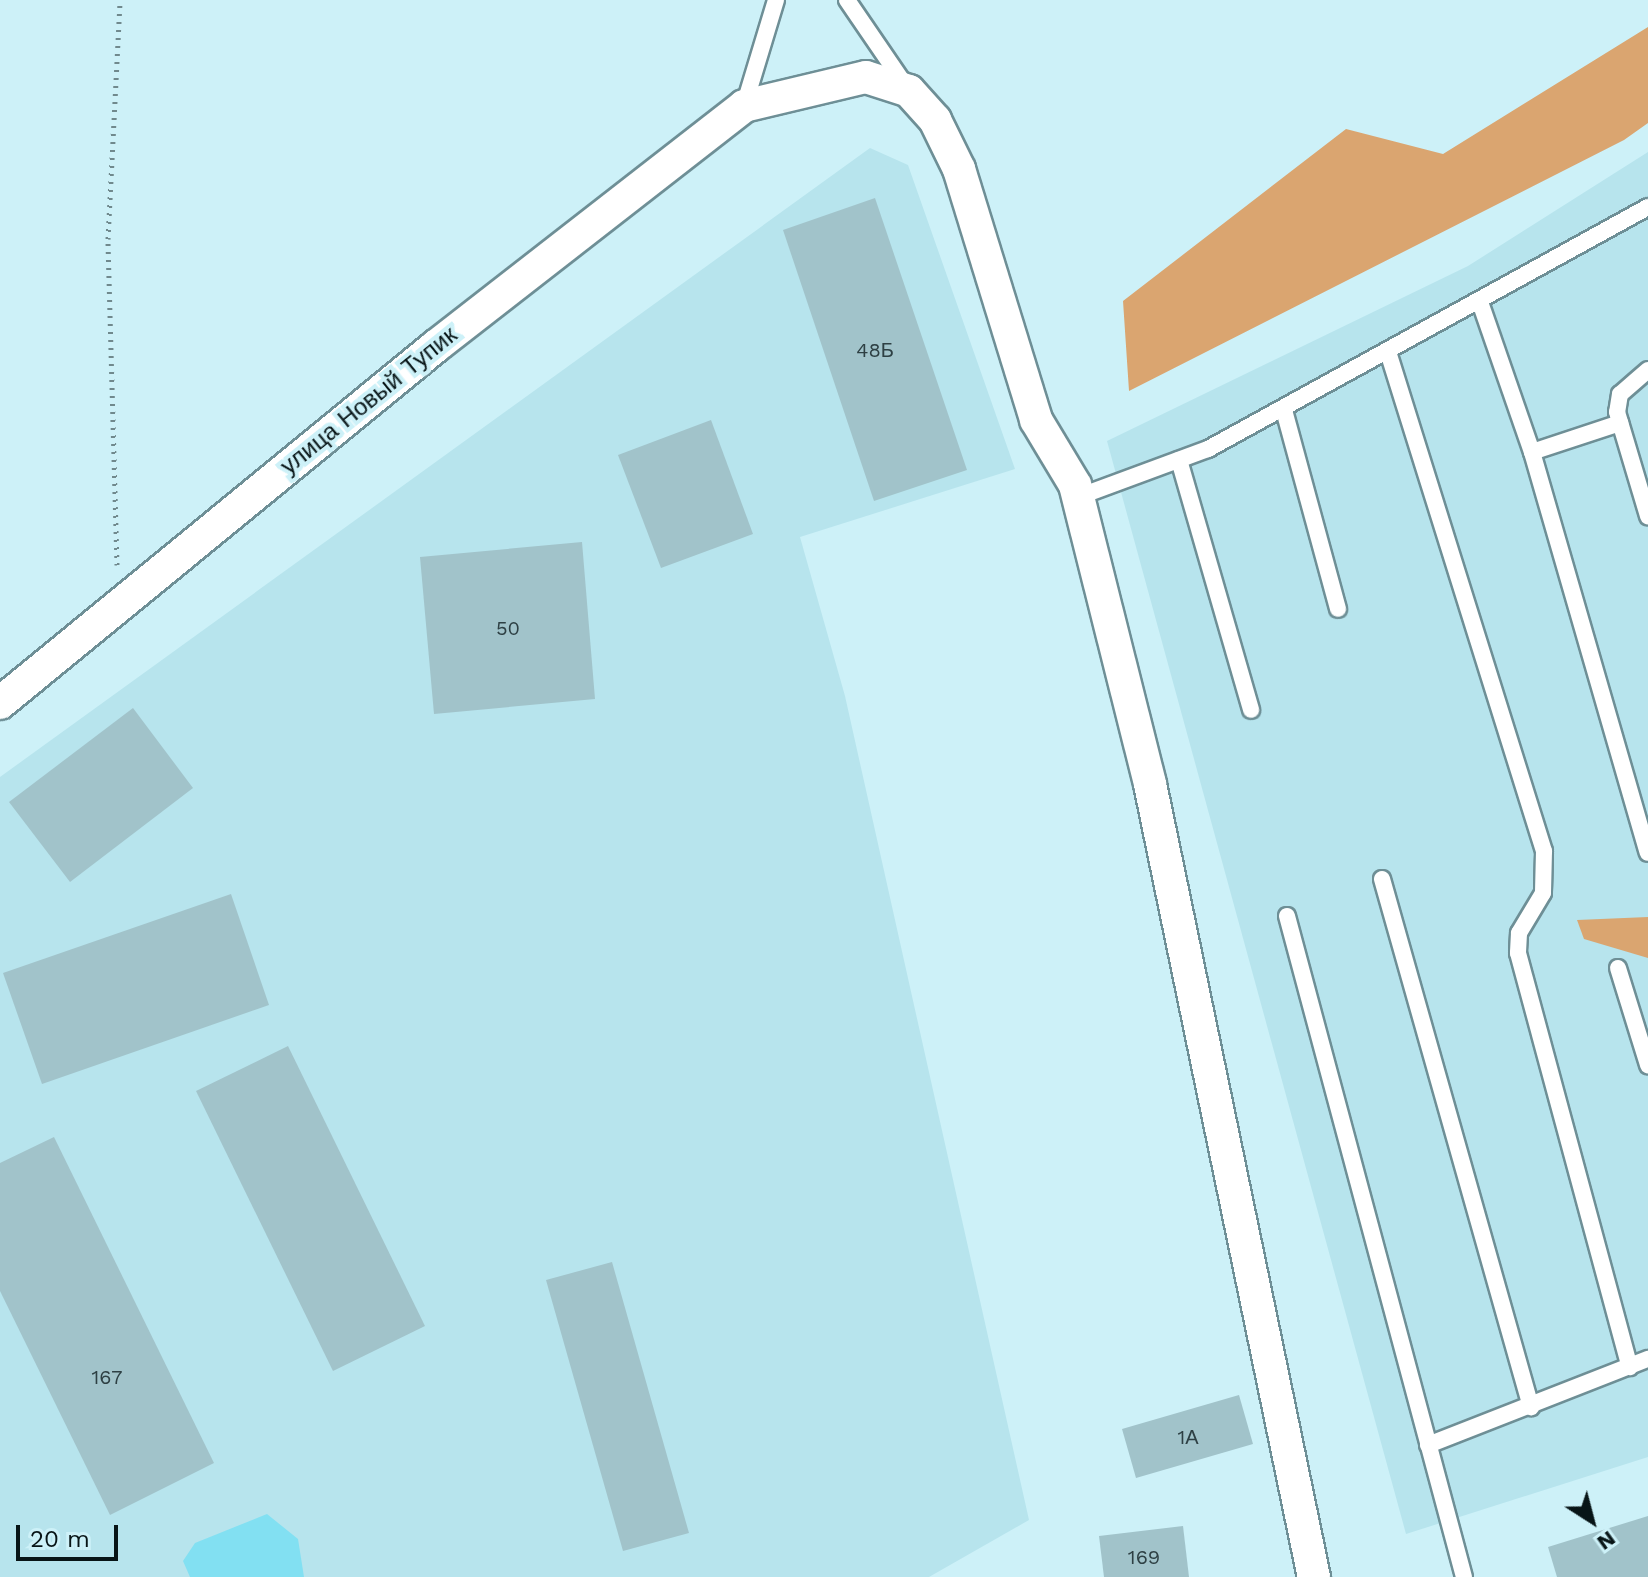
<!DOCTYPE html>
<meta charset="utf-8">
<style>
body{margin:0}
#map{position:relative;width:1648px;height:1577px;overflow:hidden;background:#cdf1f8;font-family:"Work Sans",sans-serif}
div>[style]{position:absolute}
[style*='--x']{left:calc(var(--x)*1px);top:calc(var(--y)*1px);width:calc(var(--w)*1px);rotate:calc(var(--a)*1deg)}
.built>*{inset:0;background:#b7e4ed}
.forest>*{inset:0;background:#daa570}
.water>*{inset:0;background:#82e0f2}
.building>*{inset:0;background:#a1c3ca}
.path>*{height:5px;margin-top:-2.5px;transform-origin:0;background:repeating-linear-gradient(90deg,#70898d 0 2px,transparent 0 8px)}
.roads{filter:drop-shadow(2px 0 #6e8f96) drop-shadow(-2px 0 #6e8f96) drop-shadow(0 2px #6e8f96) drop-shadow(0 -2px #6e8f96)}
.lane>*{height:16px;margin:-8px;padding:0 8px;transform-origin:8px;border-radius:8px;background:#fff}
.street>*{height:32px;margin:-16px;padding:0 16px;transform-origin:16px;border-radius:16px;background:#fff}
span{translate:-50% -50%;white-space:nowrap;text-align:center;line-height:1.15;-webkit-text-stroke:8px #cdf1f8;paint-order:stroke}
.number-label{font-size:20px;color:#2e4044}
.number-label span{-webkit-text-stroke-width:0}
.street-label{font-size:24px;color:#081517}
.north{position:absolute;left:1552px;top:1481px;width:80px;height:80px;-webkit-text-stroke:6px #cdf1f8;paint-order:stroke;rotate:144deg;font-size:22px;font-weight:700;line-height:32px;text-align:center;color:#081517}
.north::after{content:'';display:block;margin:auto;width:28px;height:36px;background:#081517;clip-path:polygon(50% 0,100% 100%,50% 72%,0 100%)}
.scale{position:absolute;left:16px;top:1525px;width:102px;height:36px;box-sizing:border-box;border:4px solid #081517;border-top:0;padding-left:10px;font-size:24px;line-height:28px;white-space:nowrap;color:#081517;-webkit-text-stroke:6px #cdf1f8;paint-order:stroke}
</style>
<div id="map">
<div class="built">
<i style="clip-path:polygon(870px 148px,908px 165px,1015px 469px,800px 537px,845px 696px,1029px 1520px,929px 1577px,0 1577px,0 777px)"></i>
<i style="clip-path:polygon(1648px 152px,1648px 1457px,1406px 1534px,1107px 441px,1468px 266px)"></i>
</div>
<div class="forest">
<i style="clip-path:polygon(1648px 27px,1648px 123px,1624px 140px,1129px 391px,1123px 301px,1346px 129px,1443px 154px)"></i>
<i style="clip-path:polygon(1648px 917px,1648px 958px,1584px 939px,1577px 920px)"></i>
</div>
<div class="water">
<i style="clip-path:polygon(267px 1514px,298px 1539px,304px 1577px,190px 1577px,183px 1561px,195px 1543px)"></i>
</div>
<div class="building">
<i style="clip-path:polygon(875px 198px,967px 470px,874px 501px,783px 230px)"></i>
<i style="clip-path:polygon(711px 420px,753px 534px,661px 568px,618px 455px)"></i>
<i style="clip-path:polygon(582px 542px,595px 699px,434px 714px,420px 557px)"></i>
<i style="clip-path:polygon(133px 708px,193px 788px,70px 882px,9px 802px)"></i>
<i style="clip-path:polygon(231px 894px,269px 1005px,42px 1084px,3px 973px)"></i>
<i style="clip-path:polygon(288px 1046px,425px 1326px,333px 1371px,196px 1091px)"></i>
<i style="clip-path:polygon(54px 1137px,214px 1463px,110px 1515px,0 1291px,0 1163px)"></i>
<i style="clip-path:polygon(612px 1262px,689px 1533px,623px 1551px,546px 1280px)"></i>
<i style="clip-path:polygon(1239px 1395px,1253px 1444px,1136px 1478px,1122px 1429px)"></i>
<i style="clip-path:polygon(1648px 1516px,1648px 1577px,1557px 1577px,1548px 1547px)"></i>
<i style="clip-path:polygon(1183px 1526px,1189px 1577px,1104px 1577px,1099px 1536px)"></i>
</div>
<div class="path">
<i style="--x:117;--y:565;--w:326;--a:-91.6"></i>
<i style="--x:108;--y:239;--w:239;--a:-87.1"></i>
</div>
<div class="roads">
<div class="lane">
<i style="--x:847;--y:0;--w:103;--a:55.7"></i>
<i style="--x:744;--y:106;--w:111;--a:-73.2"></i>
<i style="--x:1481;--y:305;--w:156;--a:70.9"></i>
<i style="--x:1532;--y:452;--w:417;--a:73.9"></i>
<i style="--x:1389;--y:355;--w:520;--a:72.65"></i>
<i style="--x:1544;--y:851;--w:42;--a:91.4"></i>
<i style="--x:1543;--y:893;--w:47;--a:121"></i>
<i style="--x:1519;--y:933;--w:20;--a:93"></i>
<i style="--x:1518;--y:953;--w:429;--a:74.9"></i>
<i style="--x:1648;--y:370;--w:37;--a:139"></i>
<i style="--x:1620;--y:394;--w:18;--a:99"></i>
<i style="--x:1617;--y:412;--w:109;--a:73.4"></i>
<i style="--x:1284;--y:410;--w:206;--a:74.8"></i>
<i style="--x:1532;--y:452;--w:93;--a:-18.2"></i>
<i style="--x:1179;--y:460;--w:260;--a:73.9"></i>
<i style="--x:1078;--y:497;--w:139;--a:-20.3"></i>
<i style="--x:1208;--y:449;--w:502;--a:-28.81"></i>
<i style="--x:1382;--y:879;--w:549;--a:74.24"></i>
<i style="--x:1287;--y:916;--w:684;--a:75.01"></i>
<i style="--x:1618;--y:968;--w:102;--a:72.8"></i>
<i style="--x:1428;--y:1445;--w:236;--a:-21.4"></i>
</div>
<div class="street">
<i style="--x:0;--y:703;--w:564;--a:-39.31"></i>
<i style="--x:436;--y:346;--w:390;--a:-37.9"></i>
<i style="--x:744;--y:106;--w:125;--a:-13.4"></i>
<i style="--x:866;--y:77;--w:45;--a:18"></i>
<i style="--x:909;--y:91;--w:39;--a:48"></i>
<i style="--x:935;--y:120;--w:55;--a:63.9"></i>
<i style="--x:959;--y:169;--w:263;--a:72.9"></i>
<i style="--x:1036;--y:420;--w:76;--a:59"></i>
<i style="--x:1075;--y:485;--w:308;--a:75.9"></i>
<i style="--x:1150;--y:784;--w:810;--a:78.32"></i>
</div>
</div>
<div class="number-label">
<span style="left:875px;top:350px">48Б</span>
<span style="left:508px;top:628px">50</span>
<span style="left:107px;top:1377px">167</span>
<span style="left:1188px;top:1437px">1А</span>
<span style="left:1144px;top:1557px">169</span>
</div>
<div class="street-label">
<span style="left:369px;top:401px;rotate:-39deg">улица Новый Тупик</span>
</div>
<div class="north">N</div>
<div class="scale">20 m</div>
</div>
